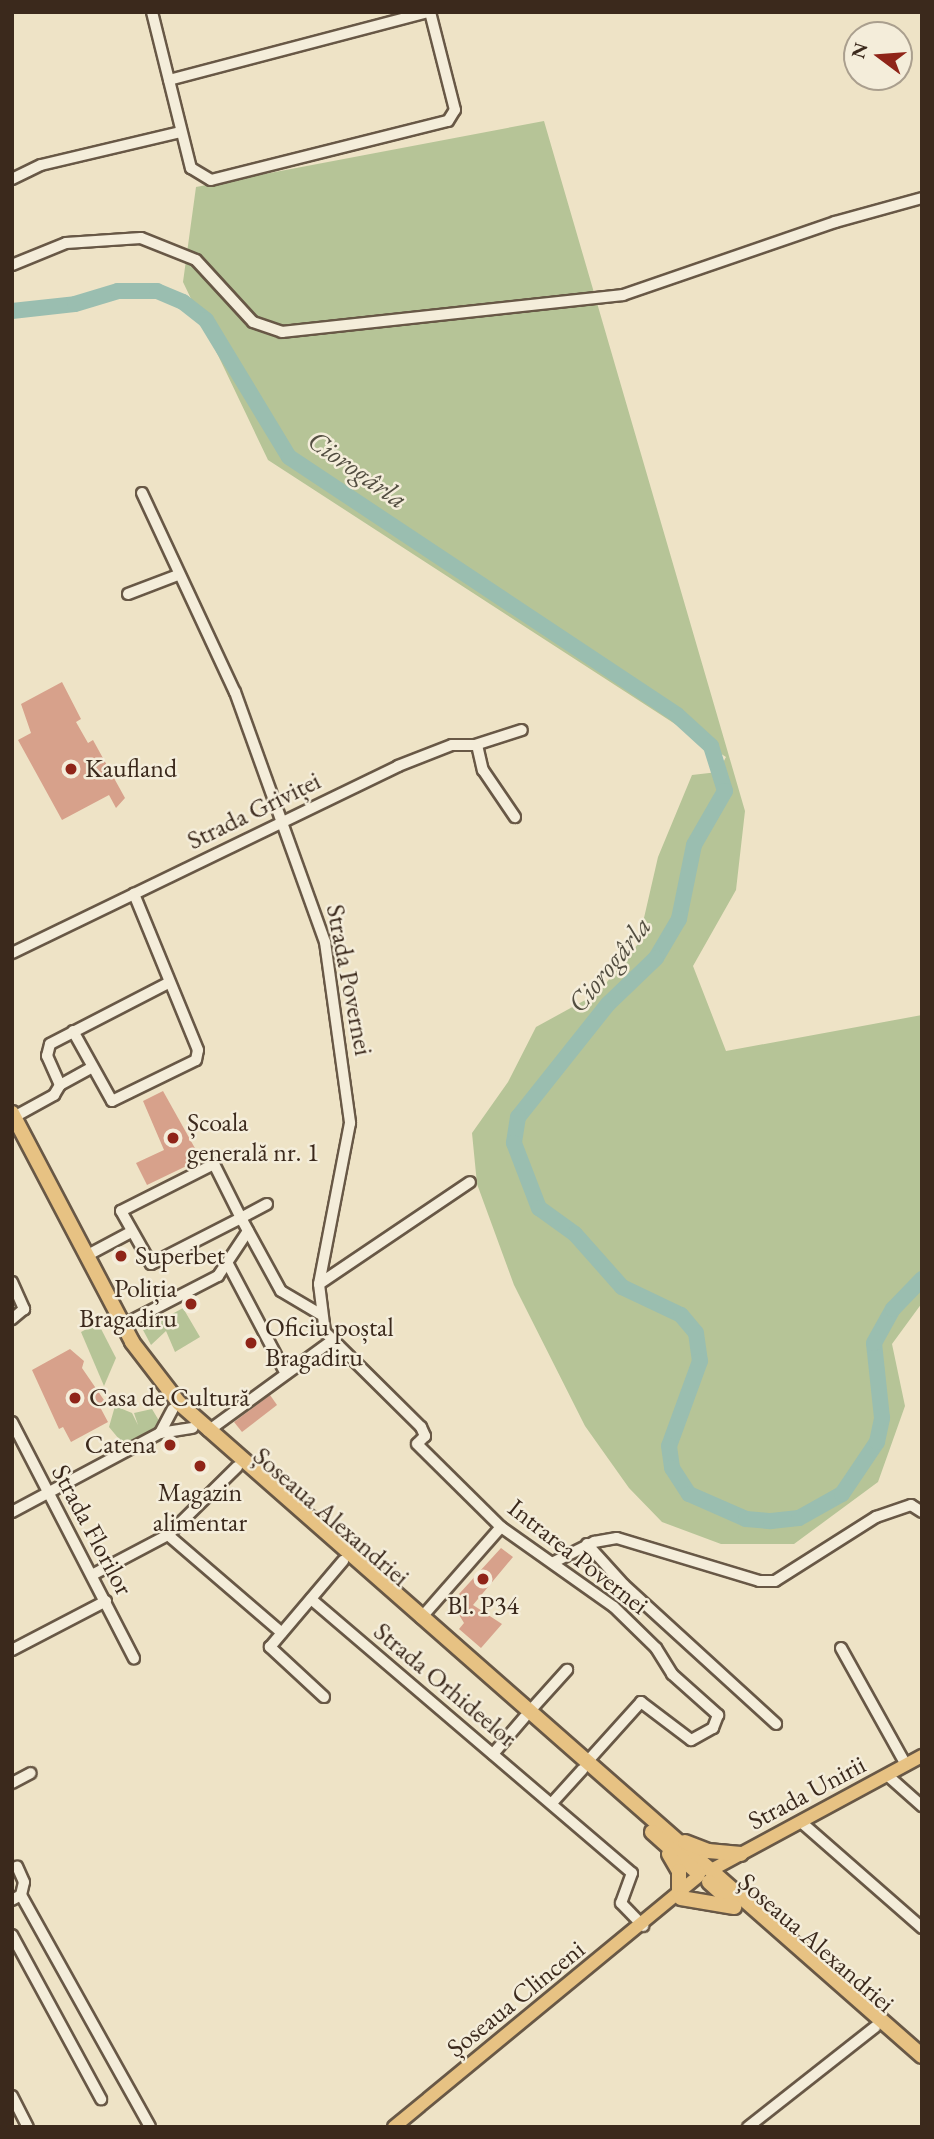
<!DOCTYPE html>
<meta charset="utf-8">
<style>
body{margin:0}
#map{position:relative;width:934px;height:2139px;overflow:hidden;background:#eee3c6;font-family:"EB Garamond",serif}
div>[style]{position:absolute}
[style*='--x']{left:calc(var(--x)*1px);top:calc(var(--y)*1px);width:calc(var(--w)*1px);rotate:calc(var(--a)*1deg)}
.green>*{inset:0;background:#b6c497}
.river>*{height:16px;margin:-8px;padding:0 8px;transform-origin:8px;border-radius:8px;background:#9abeb0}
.building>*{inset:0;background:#d7a18b}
.roads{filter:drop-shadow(2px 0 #685846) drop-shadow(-2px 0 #685846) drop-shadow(0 2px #685846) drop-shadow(0 -2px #685846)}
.minor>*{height:10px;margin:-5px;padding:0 5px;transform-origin:5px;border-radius:5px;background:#f4edda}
.major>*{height:12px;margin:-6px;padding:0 6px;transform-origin:6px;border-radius:6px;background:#e7c283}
.highway>*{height:14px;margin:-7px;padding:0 7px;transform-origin:7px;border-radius:7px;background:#e7c283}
.dots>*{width:19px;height:19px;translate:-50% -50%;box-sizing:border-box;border:4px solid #f4edda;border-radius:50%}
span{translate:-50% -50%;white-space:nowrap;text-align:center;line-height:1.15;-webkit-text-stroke:5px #f4edda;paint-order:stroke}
.poi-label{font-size:26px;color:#3b291c}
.left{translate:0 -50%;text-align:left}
.right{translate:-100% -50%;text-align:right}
.street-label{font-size:26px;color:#3b291c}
.water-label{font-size:28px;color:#534e41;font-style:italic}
.frame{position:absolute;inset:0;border:14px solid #3b291c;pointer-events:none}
.north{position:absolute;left:843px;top:21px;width:70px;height:70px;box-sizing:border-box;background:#f4edda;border:2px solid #aa9f8e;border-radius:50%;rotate:286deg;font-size:19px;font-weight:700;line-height:28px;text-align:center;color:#3b291c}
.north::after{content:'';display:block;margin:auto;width:24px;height:32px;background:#8f2418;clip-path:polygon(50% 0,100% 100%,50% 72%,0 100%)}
</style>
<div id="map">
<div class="green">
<i style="clip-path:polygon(544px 121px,745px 811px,736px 890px,693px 966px,726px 1051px,922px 1015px,922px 1303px,892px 1344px,905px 1406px,878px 1482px,794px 1544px,721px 1544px,662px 1522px,629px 1488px,585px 1426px,514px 1285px,477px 1184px,472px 1133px,508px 1082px,536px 1027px,598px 993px,638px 944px,658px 857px,692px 775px,718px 772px,726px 757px,268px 460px,183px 282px,196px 187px)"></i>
<i style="clip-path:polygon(183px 1308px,200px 1337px,175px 1352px,166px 1331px,151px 1345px,143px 1330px)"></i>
<i style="clip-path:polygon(98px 1323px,116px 1358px,104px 1386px,81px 1332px)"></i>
<i style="clip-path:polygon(115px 1406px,132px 1413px,138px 1425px,134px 1413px,152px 1409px,161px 1424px,124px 1445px,109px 1427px)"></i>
</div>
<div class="river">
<i style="--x:12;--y:311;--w:63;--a:-6.3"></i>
<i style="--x:75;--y:304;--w:45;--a:-16.8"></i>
<i style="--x:118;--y:291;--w:39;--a:0"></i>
<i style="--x:157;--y:291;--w:28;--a:23"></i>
<i style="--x:183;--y:302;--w:29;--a:38"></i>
<i style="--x:206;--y:320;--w:160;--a:58.8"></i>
<i style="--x:289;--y:457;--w:466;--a:33.6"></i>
<i style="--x:677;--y:715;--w:46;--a:42.4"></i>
<i style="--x:711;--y:746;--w:47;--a:72.7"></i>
<i style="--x:725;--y:791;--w:62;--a:119.9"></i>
<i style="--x:694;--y:845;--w:76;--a:101.5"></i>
<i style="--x:679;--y:919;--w:45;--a:120.5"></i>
<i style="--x:656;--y:958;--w:66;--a:136.2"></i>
<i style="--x:608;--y:1004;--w:144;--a:128.5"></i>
<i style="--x:518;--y:1117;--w:26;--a:99"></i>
<i style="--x:514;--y:1143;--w:70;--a:69"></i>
<i style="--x:539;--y:1208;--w:44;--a:35.8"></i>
<i style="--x:575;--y:1234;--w:71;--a:48.4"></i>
<i style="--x:622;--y:1287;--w:65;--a:25.4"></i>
<i style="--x:681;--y:1315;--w:23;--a:50"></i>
<i style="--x:696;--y:1333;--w:28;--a:82"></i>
<i style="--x:700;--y:1361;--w:90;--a:110"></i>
<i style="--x:669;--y:1446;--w:22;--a:82"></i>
<i style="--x:672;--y:1468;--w:31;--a:57"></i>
<i style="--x:689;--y:1494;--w:62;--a:23.7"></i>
<i style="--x:746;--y:1519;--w:25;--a:5"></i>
<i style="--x:771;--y:1521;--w:28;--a:-6"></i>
<i style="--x:799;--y:1518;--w:49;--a:-29.2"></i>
<i style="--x:842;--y:1494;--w:63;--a:-56.1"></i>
<i style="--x:877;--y:1442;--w:25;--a:-78"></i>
<i style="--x:882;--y:1418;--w:75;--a:-96.1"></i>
<i style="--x:874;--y:1343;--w:39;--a:-61"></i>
<i style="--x:893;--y:1309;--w:42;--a:-46"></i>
</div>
<div class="building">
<i style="clip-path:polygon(62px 682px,81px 719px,76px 722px,88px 743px,93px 740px,125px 798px,116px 808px,109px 795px,62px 820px,18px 740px,31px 733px,21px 704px)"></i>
<i style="clip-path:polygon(163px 1091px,201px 1159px,147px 1185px,136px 1163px,164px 1150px,143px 1101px)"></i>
<i style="clip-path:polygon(70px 1349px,84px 1361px,82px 1368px,106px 1403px,100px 1407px,108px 1422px,71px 1442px,63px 1427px,59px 1429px,32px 1370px)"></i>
<i style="clip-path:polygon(270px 1395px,277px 1405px,242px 1432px,234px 1422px)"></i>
<i style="clip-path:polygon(501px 1548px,513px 1557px,473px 1605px,502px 1624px,481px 1648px,459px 1629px,464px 1623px,458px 1613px,467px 1601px,459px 1594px)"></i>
</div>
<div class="roads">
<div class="minor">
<i style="--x:152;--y:12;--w:161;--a:76"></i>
<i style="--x:191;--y:168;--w:23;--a:31"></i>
<i style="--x:211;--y:180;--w:244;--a:-14"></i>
<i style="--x:448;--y:121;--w:13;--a:-58"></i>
<i style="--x:455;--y:110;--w:101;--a:-104.3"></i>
<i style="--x:169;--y:80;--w:268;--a:-14.7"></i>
<i style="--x:12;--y:179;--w:32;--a:-26"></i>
<i style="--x:41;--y:165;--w:144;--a:-13.3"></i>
<i style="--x:12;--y:265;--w:58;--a:-22.2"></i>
<i style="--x:66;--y:243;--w:75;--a:-3.8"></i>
<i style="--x:141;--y:238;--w:59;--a:21.8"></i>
<i style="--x:196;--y:260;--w:84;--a:47.4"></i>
<i style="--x:253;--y:322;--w:31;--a:19"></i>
<i style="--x:282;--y:332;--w:343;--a:-6.2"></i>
<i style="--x:623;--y:295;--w:224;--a:-19"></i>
<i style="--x:835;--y:222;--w:90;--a:-15.4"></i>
<i style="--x:142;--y:493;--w:220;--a:65"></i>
<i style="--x:235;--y:692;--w:266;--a:70.2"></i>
<i style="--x:325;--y:942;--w:183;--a:82.1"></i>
<i style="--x:350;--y:1123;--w:164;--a:100.9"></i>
<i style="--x:319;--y:1284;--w:48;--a:82.9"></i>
<i style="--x:325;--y:1332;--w:135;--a:44.7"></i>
<i style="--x:421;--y:1427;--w:10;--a:66"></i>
<i style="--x:425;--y:1436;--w:11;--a:135"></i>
<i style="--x:417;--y:1444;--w:118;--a:44.7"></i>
<i style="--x:501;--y:1527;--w:138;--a:35.3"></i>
<i style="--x:614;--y:1607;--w:59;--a:44.3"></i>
<i style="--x:656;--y:1648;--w:31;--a:58"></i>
<i style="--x:672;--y:1674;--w:62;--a:41.7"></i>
<i style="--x:718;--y:1715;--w:14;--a:111"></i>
<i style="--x:713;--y:1728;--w:25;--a:151"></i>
<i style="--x:691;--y:1740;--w:63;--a:-142.8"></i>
<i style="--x:641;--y:1702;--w:81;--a:132"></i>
<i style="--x:128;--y:594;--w:53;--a:-20.8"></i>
<i style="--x:477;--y:745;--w:26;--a:77"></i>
<i style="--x:483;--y:770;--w:57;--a:55.8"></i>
<i style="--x:12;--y:953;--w:429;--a:-25.8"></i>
<i style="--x:398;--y:766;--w:58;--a:-21.3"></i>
<i style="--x:452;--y:745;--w:23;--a:0"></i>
<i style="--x:475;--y:745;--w:49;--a:-17.7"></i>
<i style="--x:73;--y:1031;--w:80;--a:60.9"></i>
<i style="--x:112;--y:1101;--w:93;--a:-26"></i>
<i style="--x:196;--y:1060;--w:10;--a:-79"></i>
<i style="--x:198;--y:1050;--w:169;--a:-112.3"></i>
<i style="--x:60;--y:1085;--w:32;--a:-114"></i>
<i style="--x:47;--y:1056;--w:12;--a:-76"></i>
<i style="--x:50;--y:1044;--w:133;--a:-27.3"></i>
<i style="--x:60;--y:1085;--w:35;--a:-29"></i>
<i style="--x:14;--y:1117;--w:46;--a:-28.8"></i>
<i style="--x:54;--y:1095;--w:12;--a:-59"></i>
<i style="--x:267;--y:1204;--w:30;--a:152"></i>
<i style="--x:241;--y:1218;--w:101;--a:152.9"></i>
<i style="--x:151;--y:1264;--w:61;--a:-119.5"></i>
<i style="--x:121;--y:1211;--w:104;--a:-26.8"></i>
<i style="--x:214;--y:1164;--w:60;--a:63.4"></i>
<i style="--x:241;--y:1218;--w:83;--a:61.3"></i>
<i style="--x:281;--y:1291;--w:45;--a:30.5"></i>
<i style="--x:86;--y:1256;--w:51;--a:-28.1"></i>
<i style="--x:228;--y:1264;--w:124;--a:62.2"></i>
<i style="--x:12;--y:1282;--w:30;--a:66"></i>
<i style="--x:24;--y:1309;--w:16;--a:140"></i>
<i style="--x:319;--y:1284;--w:182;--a:-34"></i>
<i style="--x:123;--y:1325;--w:107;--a:-27.3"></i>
<i style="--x:218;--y:1276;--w:54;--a:-56.3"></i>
<i style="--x:12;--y:1422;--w:266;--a:62.7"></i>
<i style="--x:208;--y:1431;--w:155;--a:-36.1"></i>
<i style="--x:160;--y:1433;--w:27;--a:-62"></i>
<i style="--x:12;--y:1512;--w:168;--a:-28.1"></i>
<i style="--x:160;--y:1433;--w:33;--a:-9"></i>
<i style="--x:168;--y:1535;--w:150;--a:40.7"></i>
<i style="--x:587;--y:1544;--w:55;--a:47.9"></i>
<i style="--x:624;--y:1585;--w:206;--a:42.4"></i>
<i style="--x:554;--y:1562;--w:45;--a:-26.6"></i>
<i style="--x:594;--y:1542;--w:23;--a:-10"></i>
<i style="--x:617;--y:1538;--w:148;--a:16.8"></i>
<i style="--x:759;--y:1581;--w:16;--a:0"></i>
<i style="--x:775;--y:1581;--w:120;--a:-32.4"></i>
<i style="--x:876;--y:1517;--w:37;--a:-19"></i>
<i style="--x:911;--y:1505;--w:13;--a:32"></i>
<i style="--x:92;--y:1575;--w:86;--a:-27.8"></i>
<i style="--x:168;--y:1535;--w:97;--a:-44.6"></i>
<i style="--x:311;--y:1599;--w:422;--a:40.5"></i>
<i style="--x:632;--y:1873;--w:32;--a:110"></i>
<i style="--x:621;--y:1903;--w:32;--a:46"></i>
<i style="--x:421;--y:1618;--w:121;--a:-48.7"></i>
<i style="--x:841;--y:1648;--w:134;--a:60.9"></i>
<i style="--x:12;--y:1650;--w:106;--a:-27.5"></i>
<i style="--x:324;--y:1697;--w:74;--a:-137.2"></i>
<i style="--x:270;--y:1647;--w:113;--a:-49.7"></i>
<i style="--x:529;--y:1712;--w:57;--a:-47.9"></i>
<i style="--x:493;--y:1754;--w:48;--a:-49.3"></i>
<i style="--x:887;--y:1775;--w:47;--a:41.5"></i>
<i style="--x:12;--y:1783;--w:21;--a:-28"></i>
<i style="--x:552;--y:1803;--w:45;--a:-47.7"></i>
<i style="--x:801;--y:1822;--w:161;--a:41.2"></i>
<i style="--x:21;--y:1895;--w:265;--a:60.9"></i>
<i style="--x:12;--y:1900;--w:10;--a:-29"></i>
<i style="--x:21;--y:1895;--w:13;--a:-77"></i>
<i style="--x:24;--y:1882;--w:17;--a:-114"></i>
<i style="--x:12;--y:1935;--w:187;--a:61.5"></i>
<i style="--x:12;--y:2096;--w:35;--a:63"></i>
<i style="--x:748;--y:2127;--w:162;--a:-38.2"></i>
</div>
<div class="major">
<i style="--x:713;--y:1869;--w:238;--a:-28.4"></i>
<i style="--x:394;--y:2127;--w:394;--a:-39.5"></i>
</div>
<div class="highway">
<i style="--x:12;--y:1113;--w:259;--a:62.3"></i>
<i style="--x:132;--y:1342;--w:77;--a:52.4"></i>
<i style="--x:179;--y:1403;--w:989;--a:41.31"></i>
<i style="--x:652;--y:1832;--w:62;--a:41.7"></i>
<i style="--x:685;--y:1842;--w:25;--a:21"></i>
<i style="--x:708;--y:1851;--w:33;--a:5"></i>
<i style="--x:669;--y:1854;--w:20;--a:60"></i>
<i style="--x:679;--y:1871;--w:22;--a:90"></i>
<i style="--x:709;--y:1882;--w:30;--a:42"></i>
<i style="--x:681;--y:1898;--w:54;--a:9.6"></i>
</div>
</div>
<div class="dots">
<i style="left:71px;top:769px;background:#8f2418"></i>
<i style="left:173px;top:1138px;background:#8f2418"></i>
<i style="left:121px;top:1256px;background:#8f2418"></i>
<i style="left:191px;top:1304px;background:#8f2418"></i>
<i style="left:251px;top:1343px;background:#8f2418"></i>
<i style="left:75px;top:1398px;background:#8f2418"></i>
<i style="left:170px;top:1445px;background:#8f2418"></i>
<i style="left:200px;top:1466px;background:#8f2418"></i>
<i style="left:483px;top:1579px;background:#8f2418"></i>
</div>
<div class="poi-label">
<span class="left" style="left:85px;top:769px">Kaufland</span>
<span class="left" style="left:187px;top:1138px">Școala<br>generală nr. 1</span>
<span class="left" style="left:135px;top:1256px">Superbet</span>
<span class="right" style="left:177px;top:1304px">Poliția<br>Bragadiru</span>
<span class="left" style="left:265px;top:1343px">Oficiu poștal<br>Bragadiru</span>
<span class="left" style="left:89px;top:1398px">Casa de Cultură</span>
<span class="right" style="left:156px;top:1445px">Catena</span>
<span style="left:200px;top:1508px">Magazin<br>alimentar</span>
<span style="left:483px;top:1606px">Bl. P34</span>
</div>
<div class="street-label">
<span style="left:254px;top:811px;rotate:-26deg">Strada Griviței</span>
<span style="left:349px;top:980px;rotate:79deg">Strada Povernei</span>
<span style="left:331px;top:1517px;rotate:41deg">Șoseaua Alexandriei</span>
<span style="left:92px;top:1530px;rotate:62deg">Strada Florilor</span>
<span style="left:578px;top:1557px;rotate:38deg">Intrarea Povernei</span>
<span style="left:445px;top:1685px;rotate:40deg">Strada Orhideelor</span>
<span style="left:807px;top:1793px;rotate:-28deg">Strada Unirii</span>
<span style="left:816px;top:1943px;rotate:41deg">Șoseaua Alexandriei</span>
<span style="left:516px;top:1999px;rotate:-39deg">Șoseaua Clinceni</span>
</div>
<div class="water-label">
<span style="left:358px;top:469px;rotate:35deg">Ciorogârla</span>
<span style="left:609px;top:964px;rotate:-51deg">Ciorogârla</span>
</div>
<div class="frame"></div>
<div class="north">N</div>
</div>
